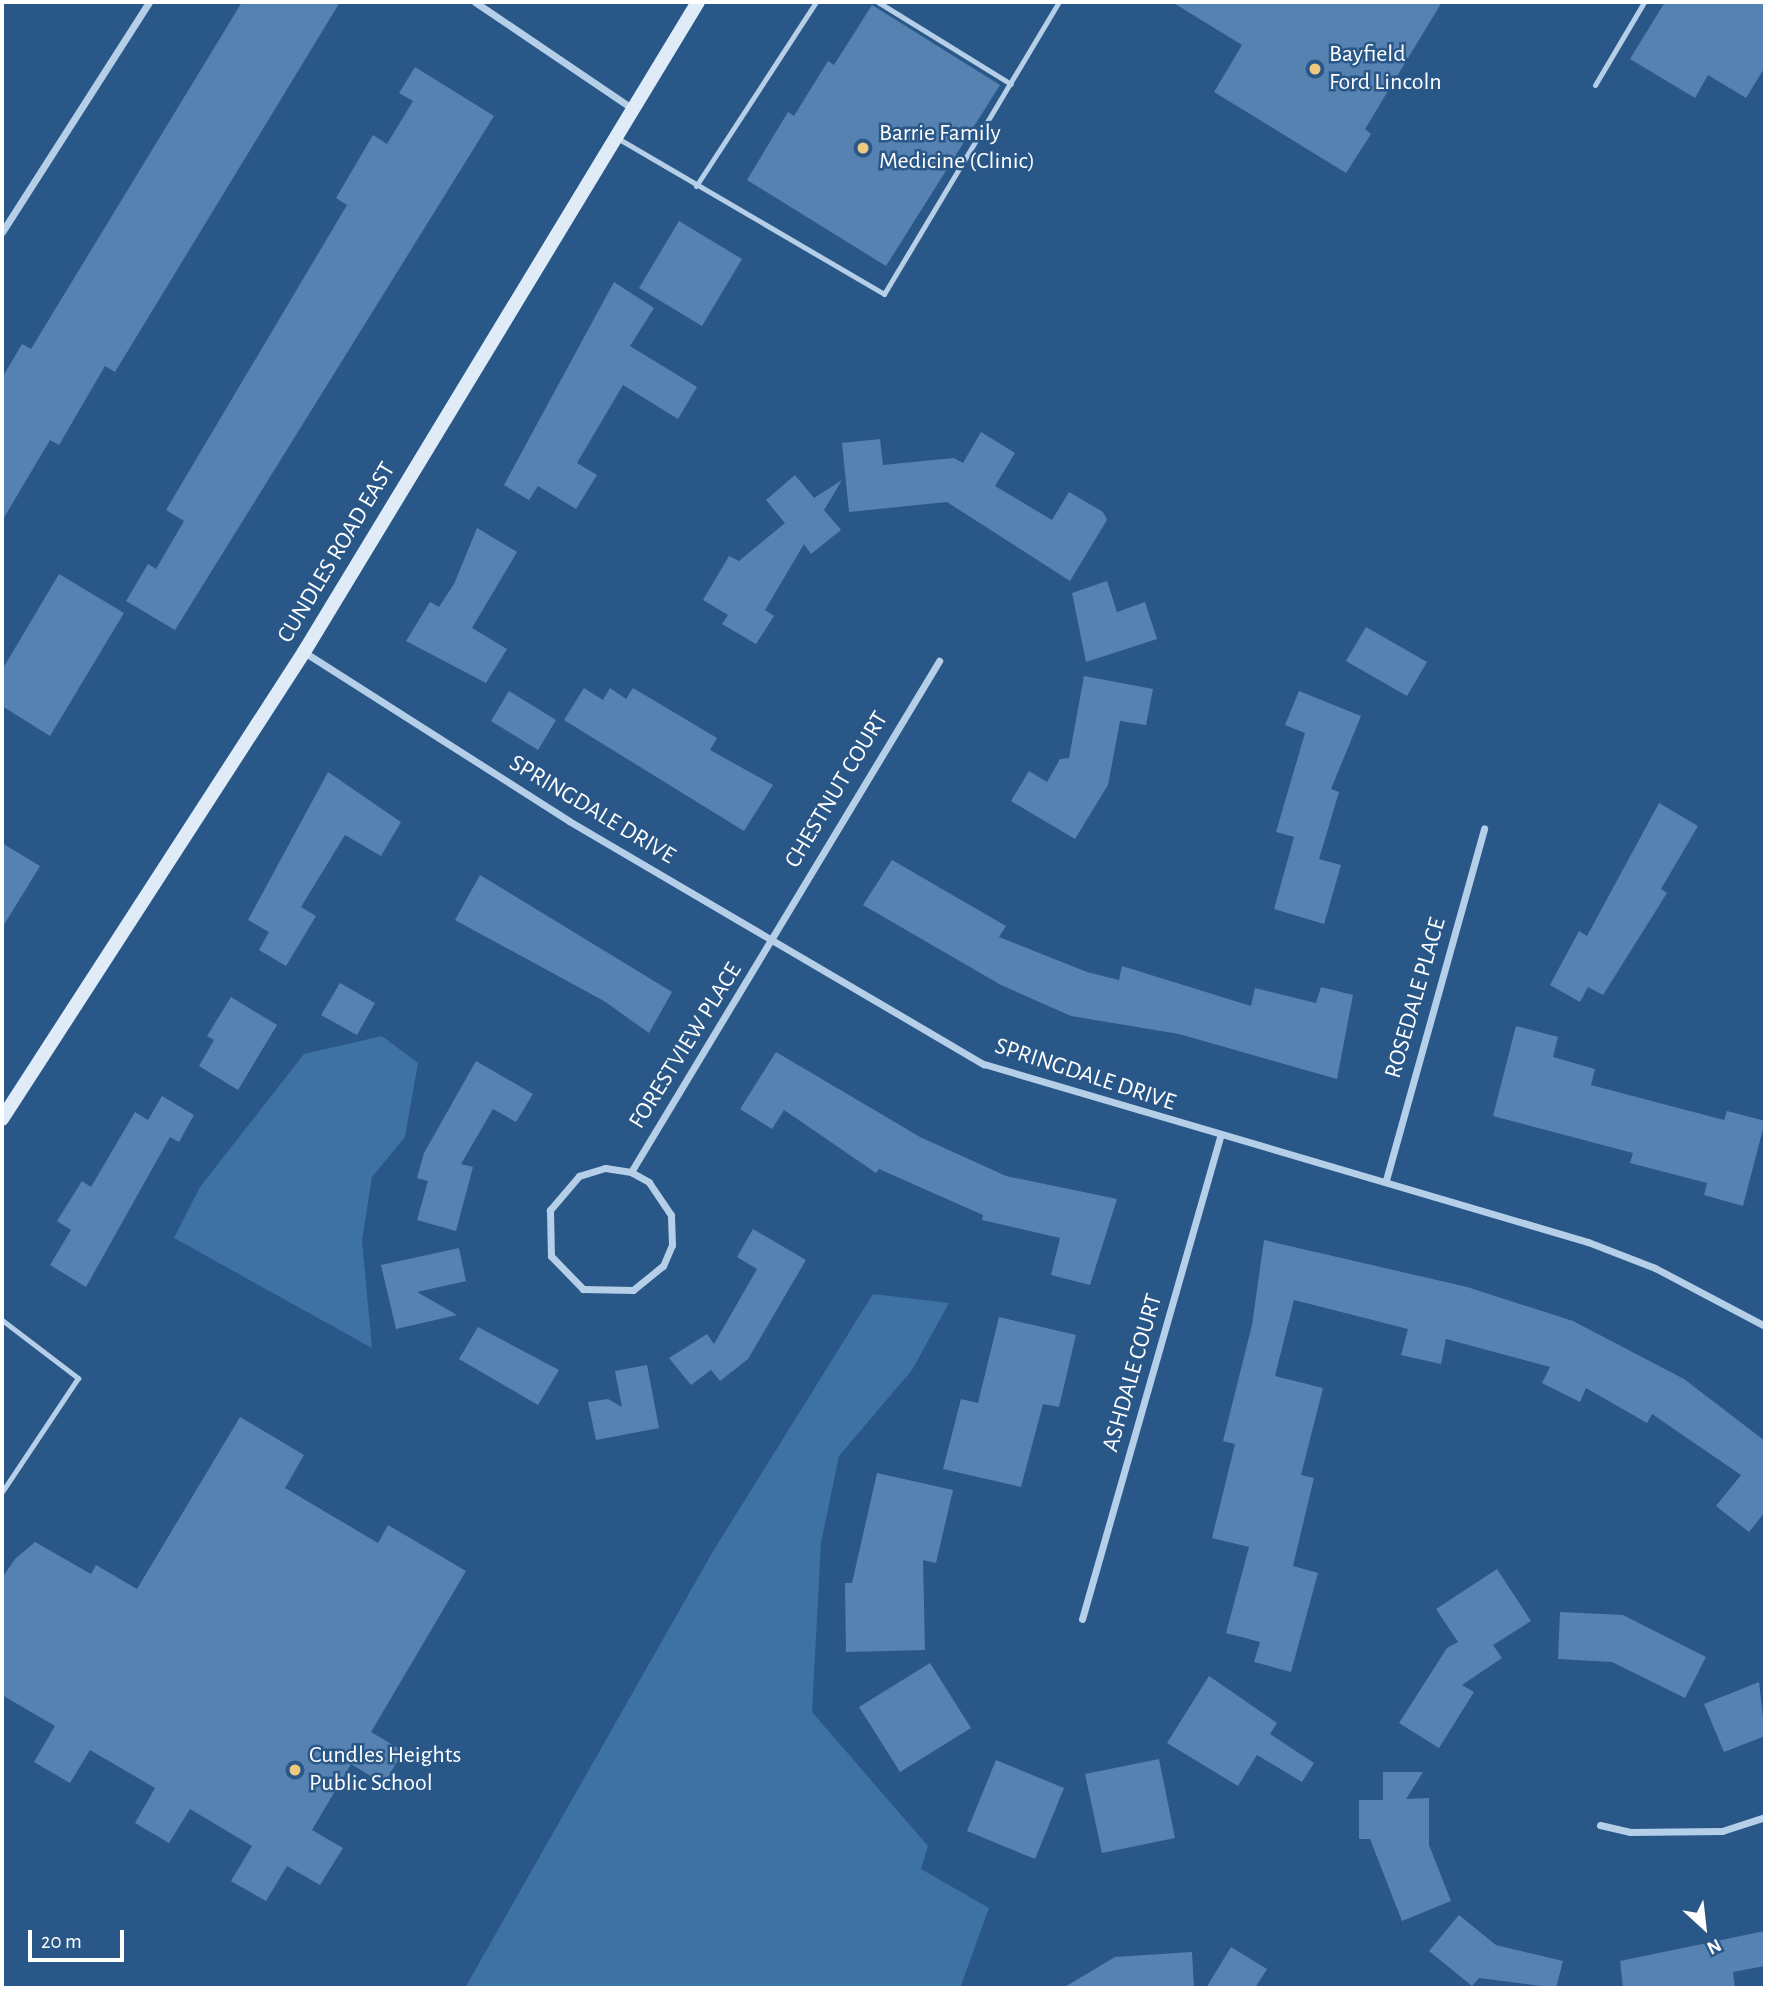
<!DOCTYPE html>
<style>
body{margin:0}
#map{position:relative;width:1767px;height:1990px;overflow:hidden;background:#295788;font-family:"Alegreya Sans",sans-serif}
div>[style]{position:absolute}
[style*='--x']{left:calc(var(--x)*1px);top:calc(var(--y)*1px);width:calc(var(--w)*1px);rotate:calc(var(--a)*1deg)}
.green>*{inset:0;background:#3e71a4}
.building>*{inset:0;background:#5682b1}
.service>*{height:5px;margin:-2.5px;padding:0 2.5px;transform-origin:2.5px;border-radius:2.5px;background:#b6cfe8}
.minor>*{height:7px;margin:-3.5px;padding:0 3.5px;transform-origin:3.5px;border-radius:3.5px;background:#b6cfe8}
.secondary>*{height:14px;margin:-7px;padding:0 7px;transform-origin:7px;border-radius:7px;background:#dfebf7}
.dots>*{width:19px;height:19px;translate:-50% -50%;box-sizing:border-box;border:4px solid #295788;border-radius:50%}
span{translate:-50% -50%;white-space:nowrap;text-align:center;line-height:1.15;-webkit-text-stroke:5px #295788;paint-order:stroke}
.poi-label{font-size:24px;color:#fff}
.left{translate:0 -50%;text-align:left}
.street-label{font-size:24px;color:#fff}
.frame{position:absolute;inset:0;border:4px solid #fff;pointer-events:none}
.north{position:absolute;left:1669px;top:1892px;width:70px;height:70px;-webkit-text-stroke:5px #295788;paint-order:stroke;rotate:153deg;font-size:19px;font-weight:700;line-height:28px;text-align:center;color:#fff}
.north::after{content:'';display:block;margin:auto;width:24px;height:32px;background:#fff;clip-path:polygon(50% 0,100% 100%,50% 72%,0 100%)}
.scale{position:absolute;left:28px;top:1930px;width:96px;height:32px;box-sizing:border-box;border:4px solid #fff;border-top:0;padding-left:9px;font-size:21px;line-height:24px;white-space:nowrap;color:#fff;-webkit-text-stroke:5px #295788;paint-order:stroke}
</style>
<div id="map">
<div class="green">
<i style="clip-path:polygon(382px 1036px,418px 1063px,405px 1137px,372px 1177px,362px 1240px,372px 1348px,174px 1238px,200px 1187px,304px 1054px)"></i>
<i style="clip-path:polygon(873px 1294px,949px 1303px,912px 1370px,839px 1456px,821px 1543px,812px 1712px,928px 1846px,921px 1869px,989px 1908px,960px 1988px,465px 1988px,712px 1553px)"></i>
</div>
<div class="building">
<i style="clip-path:polygon(242px 2px,340px 2px,115px 372px,105px 366px,59px 445px,50px 440px,2px 521px,2px 378px,22px 344px,31px 349px)"></i>
<i style="clip-path:polygon(1172px 2px,1442px 2px,1365px 129px,1371px 134px,1346px 173px,1214px 92px,1242px 45px)"></i>
<i style="clip-path:polygon(1665px 2px,1765px 2px,1765px 67px,1746px 98px,1708px 75px,1695px 98px,1630px 59px)"></i>
<i style="clip-path:polygon(872px 5px,1000px 85px,886px 266px,747px 180px,788px 112px,794px 116px,828px 61px,834px 65px)"></i>
<i style="clip-path:polygon(415px 67px,494px 116px,175px 630px,126px 601px,148px 564px,156px 569px,184px 521px,166px 510px,347px 205px,336px 198px,373px 135px,387px 144px,413px 101px,399px 93px)"></i>
<i style="clip-path:polygon(679px 221px,742px 259px,702px 326px,639px 288px)"></i>
<i style="clip-path:polygon(614px 282px,654px 308px,630px 346px,697px 387px,678px 419px,623px 385px,577px 463px,597px 475px,576px 509px,538px 486px,529px 500px,504px 485px)"></i>
<i style="clip-path:polygon(981px 432px,1015px 453px,995px 486px,1052px 520px,1069px 492px,1103px 512px,1107px 520px,1070px 581px,947px 502px,849px 512px,842px 443px,880px 439px,883px 465px,954px 458px,963px 463px)"></i>
<i style="clip-path:polygon(795px 475px,814px 498px,842px 480px,824px 510px,841px 530px,811px 554px,804px 544px,765px 610px,774px 616px,756px 644px,722px 624px,728px 615px,703px 600px,729px 556px,739px 561px,785px 523px,766px 500px)"></i>
<i style="clip-path:polygon(477px 528px,517px 552px,472px 628px,507px 649px,486px 683px,406px 641px,430px 602px,439px 607px,454px 584px)"></i>
<i style="clip-path:polygon(59px 574px,124px 613px,50px 736px,2px 706px,2px 670px)"></i>
<i style="clip-path:polygon(1107px 581px,1117px 612px,1145px 602px,1157px 639px,1086px 662px,1072px 593px)"></i>
<i style="clip-path:polygon(1366px 627px,1427px 662px,1407px 696px,1346px 661px)"></i>
<i style="clip-path:polygon(1084px 676px,1153px 689px,1146px 725px,1120px 721px,1108px 785px,1075px 839px,1011px 801px,1029px 771px,1047px 782px,1060px 759px,1069px 758px)"></i>
<i style="clip-path:polygon(584px 688px,603px 700px,610px 688px,626px 699px,633px 688px,717px 738px,710px 750px,773px 785px,744px 831px,564px 720px)"></i>
<i style="clip-path:polygon(509px 691px,556px 720px,538px 750px,491px 721px)"></i>
<i style="clip-path:polygon(1299px 691px,1361px 716px,1331px 789px,1339px 792px,1319px 859px,1341px 865px,1324px 924px,1274px 909px,1294px 837px,1276px 832px,1305px 733px,1285px 725px)"></i>
<i style="clip-path:polygon(328px 772px,401px 822px,381px 856px,345px 835px,301px 907px,316px 916px,286px 966px,259px 950px,269px 932px,248px 920px)"></i>
<i style="clip-path:polygon(1659px 803px,1698px 826px,1661px 889px,1667px 893px,1603px 995px,1588px 987px,1580px 1002px,1550px 985px,1579px 931px,1587px 936px)"></i>
<i style="clip-path:polygon(2px 843px,40px 866px,2px 928px)"></i>
<i style="clip-path:polygon(892px 860px,1006px 926px,999px 937px,1087px 972px,1119px 980px,1122px 966px,1251px 1006px,1255px 988px,1316px 1003px,1321px 987px,1353px 995px,1337px 1079px,1179px 1034px,1071px 1016px,1001px 985px,863px 905px)"></i>
<i style="clip-path:polygon(480px 875px,672px 992px,649px 1033px,604px 1001px,455px 920px)"></i>
<i style="clip-path:polygon(340px 983px,375px 1003px,357px 1035px,321px 1015px)"></i>
<i style="clip-path:polygon(231px 997px,277px 1025px,238px 1090px,199px 1066px,214px 1040px,207px 1036px)"></i>
<i style="clip-path:polygon(1516px 1026px,1558px 1037px,1553px 1057px,1595px 1069px,1591px 1085px,1724px 1120px,1727px 1111px,1765px 1121px,1743px 1206px,1704px 1195px,1707px 1183px,1630px 1163px,1633px 1153px,1493px 1116px)"></i>
<i style="clip-path:polygon(776px 1052px,920px 1137px,1006px 1176px,1117px 1199px,1090px 1285px,1051px 1275px,1060px 1238px,982px 1220px,983px 1215px,879px 1169px,876px 1173px,784px 1110px,772px 1129px,740px 1109px)"></i>
<i style="clip-path:polygon(476px 1061px,533px 1094px,516px 1122px,493px 1109px,461px 1164px,473px 1167px,456px 1231px,417px 1220px,428px 1181px,417px 1178px,424px 1153px)"></i>
<i style="clip-path:polygon(162px 1096px,194px 1115px,179px 1142px,170px 1137px,86px 1287px,50px 1265px,71px 1230px,57px 1221px,82px 1181px,91px 1187px,135px 1112px,148px 1120px)"></i>
<i style="clip-path:polygon(753px 1229px,806px 1260px,748px 1359px,720px 1381px,711px 1370px,691px 1385px,669px 1358px,707px 1334px,714px 1344px,757px 1269px,737px 1257px)"></i>
<i style="clip-path:polygon(1264px 1240px,1467px 1287px,1573px 1321px,1684px 1379px,1765px 1441px,1765px 1512px,1749px 1532px,1716px 1506px,1741px 1475px,1652px 1414px,1647px 1423px,1586px 1388px,1580px 1402px,1542px 1383px,1550px 1367px,1446px 1339px,1441px 1364px,1401px 1355px,1408px 1329px,1294px 1300px,1275px 1376px,1323px 1388px,1301px 1475px,1314px 1478px,1293px 1566px,1318px 1573px,1291px 1672px,1254px 1662px,1260px 1642px,1226px 1633px,1249px 1547px,1212px 1538px,1235px 1444px,1223px 1441px,1252px 1325px)"></i>
<i style="clip-path:polygon(459px 1248px,466px 1281px,417px 1292px,457px 1315px,396px 1329px,381px 1265px)"></i>
<i style="clip-path:polygon(999px 1317px,1076px 1335px,1059px 1407px,1043px 1404px,1021px 1487px,943px 1469px,961px 1399px,978px 1403px)"></i>
<i style="clip-path:polygon(478px 1327px,559px 1370px,538px 1405px,459px 1359px)"></i>
<i style="clip-path:polygon(647px 1365px,659px 1428px,596px 1440px,588px 1402px,608px 1399px,622px 1407px,615px 1371px)"></i>
<i style="clip-path:polygon(240px 1417px,304px 1455px,285px 1488px,378px 1543px,388px 1525px,466px 1571px,371px 1732px,403px 1751px,384px 1784px,351px 1764px,312px 1830px,343px 1848px,320px 1885px,287px 1866px,266px 1901px,231px 1881px,252px 1846px,190px 1809px,169px 1843px,135px 1823px,155px 1788px,90px 1750px,70px 1783px,34px 1762px,55px 1726px,2px 1695px,2px 1578px,15px 1559px,35px 1542px,91px 1574px,96px 1565px,137px 1589px)"></i>
<i style="clip-path:polygon(877px 1473px,953px 1490px,936px 1563px,923px 1560px,925px 1650px,846px 1652px,845px 1583px,852px 1583px)"></i>
<i style="clip-path:polygon(1497px 1569px,1531px 1621px,1493px 1645px,1502px 1658px,1462px 1685px,1474px 1692px,1439px 1748px,1399px 1723px,1447px 1648px,1458px 1642px,1436px 1609px)"></i>
<i style="clip-path:polygon(1560px 1612px,1623px 1615px,1706px 1657px,1685px 1698px,1612px 1662px,1558px 1659px)"></i>
<i style="clip-path:polygon(930px 1663px,971px 1728px,900px 1772px,859px 1707px)"></i>
<i style="clip-path:polygon(1209px 1676px,1277px 1723px,1270px 1734px,1314px 1763px,1302px 1782px,1257px 1755px,1238px 1786px,1167px 1743px)"></i>
<i style="clip-path:polygon(1759px 1682px,1765px 1736px,1724px 1752px,1704px 1704px)"></i>
<i style="clip-path:polygon(1159px 1759px,1175px 1838px,1102px 1853px,1085px 1774px)"></i>
<i style="clip-path:polygon(996px 1760px,1064px 1788px,1035px 1859px,967px 1831px)"></i>
<i style="clip-path:polygon(1383px 1772px,1423px 1772px,1406px 1799px,1429px 1798px,1429px 1845px,1451px 1901px,1402px 1921px,1370px 1839px,1359px 1839px,1359px 1800px,1383px 1800px)"></i>
<i style="clip-path:polygon(1459px 1915px,1496px 1945px,1563px 1961px,1556px 1988px,1479px 1978px,1472px 1986px,1429px 1951px)"></i>
<i style="clip-path:polygon(1765px 1931px,1765px 1966px,1733px 1972px,1735px 1988px,1623px 1988px,1620px 1961px)"></i>
<i style="clip-path:polygon(1231px 1947px,1267px 1969px,1255px 1988px,1206px 1988px)"></i>
<i style="clip-path:polygon(1192px 1952px,1194px 1988px,1063px 1988px,1115px 1957px)"></i>
</div>
<div class="service">
<i style="--x:878;--y:2;--w:156;--a:31.7"></i>
<i style="--x:1595;--y:85;--w:96;--a:-59.4"></i>
<i style="--x:619;--y:139;--w:307;--a:30.3"></i>
<i style="--x:884;--y:294;--w:340;--a:-59.1"></i>
<i style="--x:696;--y:186;--w:220;--a:-56.9"></i>
<i style="--x:2;--y:1320;--w:96;--a:37.3"></i>
<i style="--x:78;--y:1378;--w:137;--a:123.7"></i>
</div>
<div class="minor">
<i style="--x:475;--y:2;--w:191;--a:34.1"></i>
<i style="--x:2;--y:232;--w:273;--a:-57.4"></i>
<i style="--x:304;--y:652;--w:314;--a:32.5"></i>
<i style="--x:569;--y:821;--w:481;--a:30.4"></i>
<i style="--x:984;--y:1064;--w:630;--a:16.42"></i>
<i style="--x:1588;--y:1242;--w:72;--a:21.2"></i>
<i style="--x:1655;--y:1268;--w:124;--a:27.8"></i>
<i style="--x:631;--y:1172;--w:26;--a:-171"></i>
<i style="--x:605;--y:1168;--w:27;--a:163"></i>
<i style="--x:579;--y:1176;--w:45;--a:130.5"></i>
<i style="--x:550;--y:1210;--w:46;--a:88.8"></i>
<i style="--x:551;--y:1256;--w:46;--a:45.9"></i>
<i style="--x:583;--y:1289;--w:50;--a:1.1"></i>
<i style="--x:633;--y:1290;--w:38;--a:-39"></i>
<i style="--x:663;--y:1266;--w:23;--a:-67"></i>
<i style="--x:672;--y:1245;--w:30;--a:-92"></i>
<i style="--x:671;--y:1215;--w:40;--a:-124"></i>
<i style="--x:649;--y:1182;--w:21;--a:-151"></i>
<i style="--x:631;--y:1172;--w:597;--a:-58.92"></i>
<i style="--x:1386;--y:1180;--w:365;--a:-74.4"></i>
<i style="--x:1082;--y:1619;--w:501;--a:-74.02"></i>
<i style="--x:1600;--y:1825;--w:31;--a:13"></i>
<i style="--x:1630;--y:1832;--w:92;--a:-0.6"></i>
<i style="--x:1722;--y:1831;--w:45;--a:-18"></i>
</div>
<div class="secondary">
<i style="--x:2;--y:1119;--w:556;--a:-57.11"></i>
<i style="--x:304;--y:652;--w:760;--a:-58.78"></i>
</div>
<div class="dots">
<i style="left:1315px;top:69px;background:#efc97d"></i>
<i style="left:863px;top:148px;background:#efc97d"></i>
<i style="left:295px;top:1770px;background:#efc97d"></i>
</div>
<div class="poi-label">
<span class="left" style="left:1329px;top:69px">Bayfield<br>Ford Lincoln</span>
<span class="left" style="left:879px;top:148px">Barrie Family<br>Medicine (Clinic)</span>
<span class="left" style="left:309px;top:1770px">Cundles Heights<br>Public School</span>
</div>
<div class="street-label">
<span style="left:337px;top:553px;rotate:-59deg">CUNDLES ROAD EAST</span>
<span style="left:837px;top:790px;rotate:-59deg">CHESTNUT COURT</span>
<span style="left:592px;top:810px;rotate:31deg">SPRINGDALE DRIVE</span>
<span style="left:1416px;top:998px;rotate:-74deg">ROSEDALE PLACE</span>
<span style="left:686px;top:1046px;rotate:-58deg">FORESTVIEW PLACE</span>
<span style="left:1085px;top:1075px;rotate:18deg">SPRINGDALE DRIVE</span>
<span style="left:1133px;top:1373px;rotate:-74deg">ASHDALE COURT</span>
</div>
<div class="frame"></div>
<div class="north">N</div>
<div class="scale">20 m</div>
</div>
